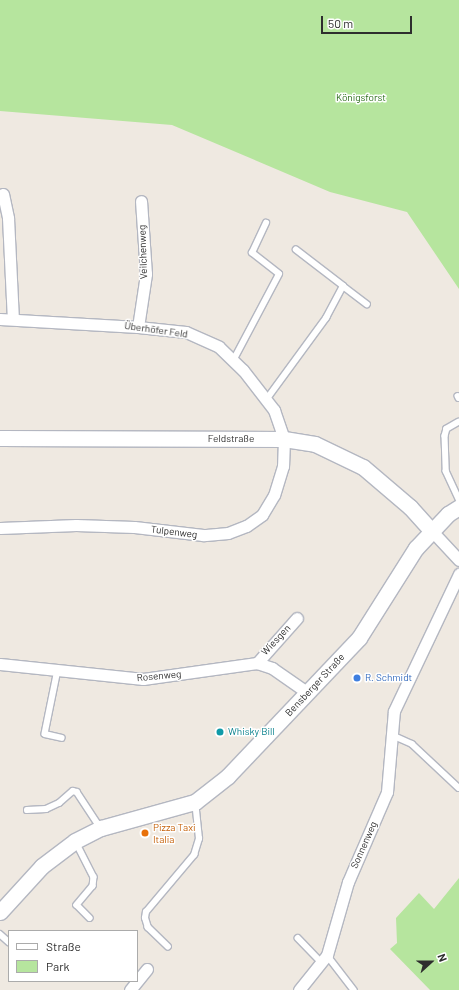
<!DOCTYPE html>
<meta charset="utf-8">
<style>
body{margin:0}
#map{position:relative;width:459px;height:990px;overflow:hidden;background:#efe9e1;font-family:Barlow,sans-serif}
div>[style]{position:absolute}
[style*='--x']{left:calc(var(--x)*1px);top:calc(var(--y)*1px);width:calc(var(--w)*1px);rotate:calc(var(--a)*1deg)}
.green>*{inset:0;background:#b6e59e}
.roads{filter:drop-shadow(1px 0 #b4b7c1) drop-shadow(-1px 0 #b4b7c1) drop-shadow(0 1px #b4b7c1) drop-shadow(0 -1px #b4b7c1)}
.lane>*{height:5.5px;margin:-2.75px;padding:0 2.75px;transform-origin:2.75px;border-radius:2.75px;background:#fff}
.street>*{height:11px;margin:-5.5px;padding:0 5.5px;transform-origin:5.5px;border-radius:5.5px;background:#fff}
.secondary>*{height:15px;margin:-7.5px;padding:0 7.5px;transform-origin:7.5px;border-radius:7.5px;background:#fff}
.dots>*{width:11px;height:11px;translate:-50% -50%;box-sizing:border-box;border:2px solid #fff;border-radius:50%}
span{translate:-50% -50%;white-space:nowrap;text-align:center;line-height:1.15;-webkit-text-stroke:3px #fff;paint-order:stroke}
.park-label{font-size:10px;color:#2c6e1b}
.street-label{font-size:10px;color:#2e2e2e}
.shop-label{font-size:10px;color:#366cbe}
.left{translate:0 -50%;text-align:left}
.culture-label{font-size:10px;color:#0d838f}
.food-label{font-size:10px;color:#c56008}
.legend{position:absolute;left:8px;top:930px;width:130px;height:52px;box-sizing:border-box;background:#fff;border:1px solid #ababab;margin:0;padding:5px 7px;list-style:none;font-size:12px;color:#2e2e2e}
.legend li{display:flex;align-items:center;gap:8px;height:20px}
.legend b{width:20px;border:1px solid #ababab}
.north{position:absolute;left:411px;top:942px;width:40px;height:40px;-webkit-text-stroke:3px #fff;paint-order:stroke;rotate:69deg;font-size:11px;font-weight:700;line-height:16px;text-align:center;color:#2e2e2e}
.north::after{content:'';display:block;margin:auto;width:14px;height:18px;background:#2e2e2e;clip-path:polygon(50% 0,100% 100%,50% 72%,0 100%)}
.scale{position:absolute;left:321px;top:16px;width:91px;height:18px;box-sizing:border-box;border:2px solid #2e2e2e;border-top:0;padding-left:5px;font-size:12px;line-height:14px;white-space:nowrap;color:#2e2e2e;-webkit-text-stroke:3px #fff;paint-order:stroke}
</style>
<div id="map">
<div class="green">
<i style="clip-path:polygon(0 0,459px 0,459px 289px,407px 212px,330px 192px,172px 125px,0 111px)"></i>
<i style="clip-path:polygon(459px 878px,459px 990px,430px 990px,390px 949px,397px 943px,396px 918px,419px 893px,434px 909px)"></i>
</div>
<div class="roads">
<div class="lane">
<i style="--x:343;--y:286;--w:30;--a:37"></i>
<i style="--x:233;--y:361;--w:98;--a:-62.1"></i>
<i style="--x:279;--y:274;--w:34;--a:-142"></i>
<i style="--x:252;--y:253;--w:33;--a:-65"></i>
<i style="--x:458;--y:396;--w:2;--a:63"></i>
<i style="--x:266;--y:400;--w:102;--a:-53.8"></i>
<i style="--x:326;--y:318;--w:36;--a:-62"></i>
<i style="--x:343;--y:286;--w:59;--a:-142.5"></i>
<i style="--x:459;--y:422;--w:14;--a:150"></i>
<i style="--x:447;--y:429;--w:7;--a:106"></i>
<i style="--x:445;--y:436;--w:35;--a:88"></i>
<i style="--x:446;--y:471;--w:31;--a:65"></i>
<i style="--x:58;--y:670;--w:65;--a:101.5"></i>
<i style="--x:45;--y:734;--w:17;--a:13"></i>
<i style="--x:392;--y:735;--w:22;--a:24"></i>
<i style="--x:412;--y:744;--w:64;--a:43.1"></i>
<i style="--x:27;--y:810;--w:19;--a:-3"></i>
<i style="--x:46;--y:809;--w:14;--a:-25"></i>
<i style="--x:59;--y:803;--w:18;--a:-41"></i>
<i style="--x:73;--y:791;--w:4;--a:14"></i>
<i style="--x:77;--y:792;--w:42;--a:56.7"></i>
<i style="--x:76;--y:842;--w:39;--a:63"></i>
<i style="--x:94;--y:877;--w:9;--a:96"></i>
<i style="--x:93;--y:886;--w:25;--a:130"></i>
<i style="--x:77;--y:905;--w:18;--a:45"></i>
<i style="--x:0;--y:934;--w:12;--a:42"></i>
<i style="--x:298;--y:938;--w:33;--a:46"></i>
<i style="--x:168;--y:947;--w:28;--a:-136"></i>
<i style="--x:148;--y:928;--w:10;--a:-107"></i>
<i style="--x:145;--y:918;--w:6;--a:-81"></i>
<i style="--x:146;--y:912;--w:75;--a:-49.9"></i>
<i style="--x:194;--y:855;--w:17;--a:-73"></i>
<i style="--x:199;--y:839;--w:37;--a:-96"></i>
<i style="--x:327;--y:955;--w:44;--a:52.4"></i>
</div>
<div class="street">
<i style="--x:3;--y:194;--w:25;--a:78"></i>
<i style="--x:8;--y:218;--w:101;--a:87.2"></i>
<i style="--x:0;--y:319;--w:138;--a:3.3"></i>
<i style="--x:138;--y:327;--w:48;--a:5.9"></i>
<i style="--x:186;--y:332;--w:36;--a:24"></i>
<i style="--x:219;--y:347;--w:33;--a:44"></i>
<i style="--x:243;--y:370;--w:51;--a:52.2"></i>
<i style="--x:274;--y:410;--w:31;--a:71"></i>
<i style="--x:284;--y:439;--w:27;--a:92"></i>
<i style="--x:283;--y:466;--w:30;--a:107"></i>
<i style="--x:274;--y:495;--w:23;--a:121"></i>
<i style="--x:262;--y:515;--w:19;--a:145"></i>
<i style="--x:246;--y:526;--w:19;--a:159"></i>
<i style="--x:228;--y:533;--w:25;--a:175"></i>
<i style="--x:203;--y:535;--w:69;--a:-173.4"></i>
<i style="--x:134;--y:527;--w:58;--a:-178"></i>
<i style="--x:76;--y:525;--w:76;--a:177.7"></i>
<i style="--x:138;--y:327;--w:54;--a:-81.4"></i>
<i style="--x:146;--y:274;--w:73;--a:-93.9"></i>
<i style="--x:431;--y:530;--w:41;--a:47"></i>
<i style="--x:257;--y:663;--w:60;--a:-48.4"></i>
<i style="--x:0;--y:664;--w:144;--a:6"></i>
<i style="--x:143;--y:679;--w:115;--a:-8"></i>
<i style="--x:257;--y:663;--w:16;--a:18"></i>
<i style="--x:272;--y:668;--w:44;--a:34.8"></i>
<i style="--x:130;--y:990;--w:27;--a:-51"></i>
<i style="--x:299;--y:990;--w:45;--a:-51.3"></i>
<i style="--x:327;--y:955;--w:76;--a:-74"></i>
<i style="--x:348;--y:882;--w:98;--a:-66.6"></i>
<i style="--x:387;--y:792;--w:81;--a:-85.1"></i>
<i style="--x:394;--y:711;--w:152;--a:-64.6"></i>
</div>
<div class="secondary">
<i style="--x:0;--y:438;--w:284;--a:0.2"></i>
<i style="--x:284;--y:439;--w:31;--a:9"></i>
<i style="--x:315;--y:444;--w:53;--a:25.6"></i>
<i style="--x:363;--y:467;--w:62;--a:40.4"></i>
<i style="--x:410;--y:507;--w:31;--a:48"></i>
<i style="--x:0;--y:912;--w:62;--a:-47.6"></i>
<i style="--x:42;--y:866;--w:41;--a:-37.1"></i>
<i style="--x:75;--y:841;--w:29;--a:-27"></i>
<i style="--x:101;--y:828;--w:98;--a:-15.5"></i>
<i style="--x:195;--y:802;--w:42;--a:-38.2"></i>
<i style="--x:228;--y:776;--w:190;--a:-46.5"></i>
<i style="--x:359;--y:638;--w:107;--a:-57.7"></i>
<i style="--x:416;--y:548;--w:47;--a:-46.7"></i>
<i style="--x:448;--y:514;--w:13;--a:-32"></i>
</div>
</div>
<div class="dots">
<i style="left:357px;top:678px;background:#3f7fe0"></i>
<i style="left:220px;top:732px;background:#0f9aa8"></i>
<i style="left:145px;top:833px;background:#e8710a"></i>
</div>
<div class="park-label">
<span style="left:361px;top:98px">Königsforst</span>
</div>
<div class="street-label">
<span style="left:143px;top:252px;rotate:-92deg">Veilchenweg</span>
<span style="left:156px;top:330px;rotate:8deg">Überhöfer Feld</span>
<span style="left:231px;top:439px">Feldstraße</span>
<span style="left:174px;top:532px;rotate:7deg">Tulpenweg</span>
<span style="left:276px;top:640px;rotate:-47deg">Wiesgen</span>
<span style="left:159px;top:676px;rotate:-5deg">Rosenweg</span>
<span style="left:315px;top:685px;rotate:-47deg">Bensberger Straße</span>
<span style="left:364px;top:845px;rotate:-66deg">Sonnenweg</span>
</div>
<div class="shop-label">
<span class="left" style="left:365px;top:678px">R. Schmidt</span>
</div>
<div class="culture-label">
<span class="left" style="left:228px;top:732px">Whisky Bill</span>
</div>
<div class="food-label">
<span class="left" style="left:153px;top:833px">Pizza Taxi<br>Italia</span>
</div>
<ul class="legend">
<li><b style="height:5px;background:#fff"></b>Straße</li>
<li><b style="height:11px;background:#b6e59e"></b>Park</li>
</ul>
<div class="north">N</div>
<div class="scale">50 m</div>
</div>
